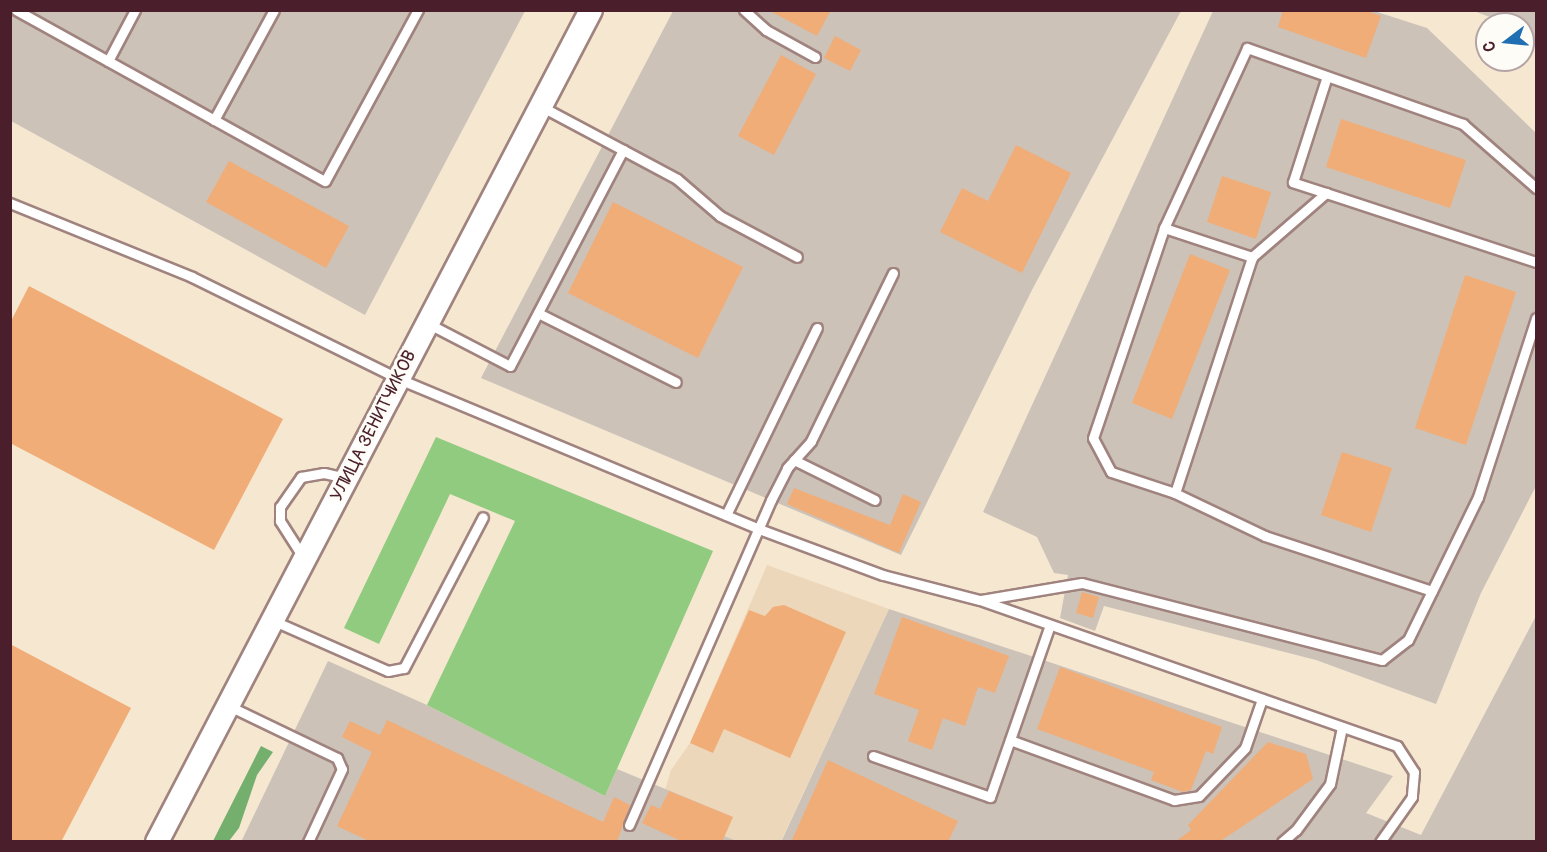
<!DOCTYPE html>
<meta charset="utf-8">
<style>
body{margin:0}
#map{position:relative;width:1547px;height:852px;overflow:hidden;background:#f6e7d1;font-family:Pangolin,sans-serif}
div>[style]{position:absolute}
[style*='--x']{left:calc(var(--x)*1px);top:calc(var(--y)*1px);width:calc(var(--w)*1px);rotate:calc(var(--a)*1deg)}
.built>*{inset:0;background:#edd7ba}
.industrial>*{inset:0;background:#ccc2b8}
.green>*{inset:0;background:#91cb7f}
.forest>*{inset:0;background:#74af6e}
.building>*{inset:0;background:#f1ad77}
.roads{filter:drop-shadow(2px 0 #a0837e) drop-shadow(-2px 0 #a0837e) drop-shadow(0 2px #a0837e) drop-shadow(0 -2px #a0837e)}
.service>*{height:9px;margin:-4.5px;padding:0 4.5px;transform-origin:4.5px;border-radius:4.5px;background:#fff}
.tertiary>*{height:22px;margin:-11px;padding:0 11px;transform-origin:11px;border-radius:11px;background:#fff}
span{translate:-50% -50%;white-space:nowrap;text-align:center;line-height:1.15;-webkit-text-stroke:6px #fdfcf7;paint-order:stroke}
.street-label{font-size:18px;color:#4a1f2b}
.frame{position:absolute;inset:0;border:12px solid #4a1f2b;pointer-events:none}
.north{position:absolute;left:1475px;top:12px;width:60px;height:60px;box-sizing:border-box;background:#fdfcf7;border:2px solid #b5a4a5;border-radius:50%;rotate:254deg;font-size:16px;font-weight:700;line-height:24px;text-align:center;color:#4a1f2b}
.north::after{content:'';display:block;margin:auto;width:21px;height:27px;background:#1f6fb2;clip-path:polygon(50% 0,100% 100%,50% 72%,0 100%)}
</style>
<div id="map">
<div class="built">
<i style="clip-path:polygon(767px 565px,889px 609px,781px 841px,737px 841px,724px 836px,733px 817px,665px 790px,671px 770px,690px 743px)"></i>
</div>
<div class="industrial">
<i style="clip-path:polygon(11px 11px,525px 11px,365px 315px,11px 121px)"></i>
<i style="clip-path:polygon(673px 11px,1181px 11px,1032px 290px,901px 555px,481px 378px)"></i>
<i style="clip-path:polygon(1213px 11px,1374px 11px,1427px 28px,1536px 133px,1536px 486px,1481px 593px,1436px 704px,1316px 660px,1104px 606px,1095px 631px,1060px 618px,1068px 575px,1054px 573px,1037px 537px,983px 512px)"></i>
<i style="clip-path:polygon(1474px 11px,1536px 11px,1536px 45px,1523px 30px,1523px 24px,1508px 24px)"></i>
<i style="clip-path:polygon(889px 609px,1393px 776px,1366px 813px,1421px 835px,1536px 616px,1536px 841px,781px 842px)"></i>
<i style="clip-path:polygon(328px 661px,427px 705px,605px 796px,617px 769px,733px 817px,724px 836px,737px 841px,241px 842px)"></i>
</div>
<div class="green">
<i style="clip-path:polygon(436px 437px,713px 551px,605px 796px,427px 705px,515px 521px,450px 494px,379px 644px,344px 628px)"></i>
</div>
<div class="forest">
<i style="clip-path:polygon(261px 746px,273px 752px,257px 775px,239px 828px,229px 841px,213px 841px)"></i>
</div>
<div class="building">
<i style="clip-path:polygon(768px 10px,831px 10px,817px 36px)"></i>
<i style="clip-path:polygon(1283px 10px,1364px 10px,1381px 16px,1366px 58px,1278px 27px)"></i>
<i style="clip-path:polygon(835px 36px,861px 50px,850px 71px,824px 58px)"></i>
<i style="clip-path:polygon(781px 55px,816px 74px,774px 155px,738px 136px)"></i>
<i style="clip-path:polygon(1341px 119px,1466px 160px,1450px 208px,1326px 167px)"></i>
<i style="clip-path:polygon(1016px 145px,1071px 173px,1022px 273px,940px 232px,962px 188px,988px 201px)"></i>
<i style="clip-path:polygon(229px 161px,349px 226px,326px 268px,206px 202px)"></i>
<i style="clip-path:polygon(1222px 176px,1271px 192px,1256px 239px,1207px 222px)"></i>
<i style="clip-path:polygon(613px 202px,743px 267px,698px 358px,568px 293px)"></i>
<i style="clip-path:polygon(1190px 254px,1230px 270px,1172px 419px,1132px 403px)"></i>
<i style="clip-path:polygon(1465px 275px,1516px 292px,1466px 445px,1415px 428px)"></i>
<i style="clip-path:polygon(29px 286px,283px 419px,214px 550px,10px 443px,10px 323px)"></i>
<i style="clip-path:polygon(1342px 452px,1392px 468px,1371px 532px,1321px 515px)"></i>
<i style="clip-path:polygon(794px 488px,890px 525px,903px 494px,921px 502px,899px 553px,787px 504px)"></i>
<i style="clip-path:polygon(1082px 592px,1099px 597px,1093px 618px,1076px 613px)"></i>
<i style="clip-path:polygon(784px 605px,846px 632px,790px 758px,724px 729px,713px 753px,690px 743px,749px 610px,765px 616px,773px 607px)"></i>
<i style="clip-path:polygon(902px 617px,1009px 656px,995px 693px,978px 687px,965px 726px,943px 718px,932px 750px,908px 741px,919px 710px,874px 694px)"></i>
<i style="clip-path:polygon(10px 644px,131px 708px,61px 842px,10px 842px)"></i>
<i style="clip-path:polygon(1060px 667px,1222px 727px,1213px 754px,1206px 751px,1191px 790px,1183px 792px,1151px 780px,1154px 772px,1037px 729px)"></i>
<i style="clip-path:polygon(387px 720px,603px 822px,614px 797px,630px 805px,617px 842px,371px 842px,337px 826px,372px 752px,342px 737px,350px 721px,380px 735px)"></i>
<i style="clip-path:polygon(1268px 742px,1306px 754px,1313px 779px,1219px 842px,1175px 842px,1191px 830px,1188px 825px)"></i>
<i style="clip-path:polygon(828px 760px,958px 821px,948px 842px,791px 842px)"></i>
<i style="clip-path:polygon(669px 791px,733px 817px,722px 842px,683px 842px,642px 823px,651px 805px,660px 809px)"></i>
</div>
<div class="roads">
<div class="service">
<i style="--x:16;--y:10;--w:353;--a:29"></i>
<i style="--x:325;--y:181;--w:195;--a:-61.5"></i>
<i style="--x:744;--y:10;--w:30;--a:42"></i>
<i style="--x:766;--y:30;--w:56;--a:28.9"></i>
<i style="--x:108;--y:61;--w:58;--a:-62.1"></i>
<i style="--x:214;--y:120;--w:125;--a:-61.4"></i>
<i style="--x:623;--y:150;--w:61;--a:28.2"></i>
<i style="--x:677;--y:179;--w:57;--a:40.7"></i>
<i style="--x:720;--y:216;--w:87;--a:28"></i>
<i style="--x:1326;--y:193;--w:35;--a:-162"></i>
<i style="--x:1293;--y:182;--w:108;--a:-72.2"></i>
<i style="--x:10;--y:203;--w:196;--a:22.1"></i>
<i style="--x:192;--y:277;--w:231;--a:26.2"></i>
<i style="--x:399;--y:379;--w:390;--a:22.6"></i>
<i style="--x:759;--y:529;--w:132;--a:20.4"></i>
<i style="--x:883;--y:575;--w:100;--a:14.5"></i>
<i style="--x:980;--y:600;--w:442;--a:19.3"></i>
<i style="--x:1397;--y:746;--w:31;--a:57"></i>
<i style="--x:1414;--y:772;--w:25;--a:95"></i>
<i style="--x:1412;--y:797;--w:55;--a:125.4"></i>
<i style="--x:1164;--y:228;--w:93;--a:18.2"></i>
<i style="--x:538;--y:313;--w:154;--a:26.6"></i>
<i style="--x:429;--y:324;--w:91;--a:27.4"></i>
<i style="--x:510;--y:366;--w:244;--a:-62.4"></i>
<i style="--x:623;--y:150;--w:92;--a:-152"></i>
<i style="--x:794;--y:460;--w:90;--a:26.3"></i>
<i style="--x:1175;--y:493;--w:67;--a:-161.8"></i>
<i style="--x:1111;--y:472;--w:38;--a:-118"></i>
<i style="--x:1093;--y:438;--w:222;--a:-71.3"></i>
<i style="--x:1164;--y:228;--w:198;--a:-65.2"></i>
<i style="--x:1247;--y:48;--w:229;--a:19.4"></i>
<i style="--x:1463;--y:124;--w:97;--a:41.2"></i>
<i style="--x:726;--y:515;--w:208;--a:-64.1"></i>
<i style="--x:303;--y:557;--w:43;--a:-122.6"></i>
<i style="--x:280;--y:521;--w:14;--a:-90"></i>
<i style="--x:280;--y:507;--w:37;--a:-55"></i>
<i style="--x:301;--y:477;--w:23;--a:-10"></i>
<i style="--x:324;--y:473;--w:22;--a:13"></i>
<i style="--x:1432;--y:591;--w:176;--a:-161.8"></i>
<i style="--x:1265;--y:536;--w:100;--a:-154.5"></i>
<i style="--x:1175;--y:493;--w:248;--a:-71.9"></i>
<i style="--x:1252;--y:257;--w:98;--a:-40.9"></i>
<i style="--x:1326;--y:193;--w:221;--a:18.2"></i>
<i style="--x:981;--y:600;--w:102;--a:-9.6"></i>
<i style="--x:1082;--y:583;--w:310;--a:14.4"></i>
<i style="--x:1382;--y:660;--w:33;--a:-38"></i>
<i style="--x:1408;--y:640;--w:159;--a:-63.9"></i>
<i style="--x:1478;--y:497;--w:188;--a:-72"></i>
<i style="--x:274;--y:621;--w:124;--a:23.7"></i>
<i style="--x:388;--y:671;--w:16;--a:-11"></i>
<i style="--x:404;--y:668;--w:170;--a:-62.4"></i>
<i style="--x:229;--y:706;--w:120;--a:25.7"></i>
<i style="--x:337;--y:758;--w:12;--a:66"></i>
<i style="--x:342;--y:769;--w:81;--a:115"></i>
<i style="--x:1010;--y:740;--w:175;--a:20.1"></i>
<i style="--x:1174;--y:800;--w:25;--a:-9"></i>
<i style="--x:1199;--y:796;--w:66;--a:-46.2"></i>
<i style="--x:1245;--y:748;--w:52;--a:-70.9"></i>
<i style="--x:873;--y:756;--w:124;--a:19.3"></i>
<i style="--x:990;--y:797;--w:182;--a:-70.8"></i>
<i style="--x:629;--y:825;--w:355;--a:-66.4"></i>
<i style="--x:771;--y:500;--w:36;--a:-63"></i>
<i style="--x:787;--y:468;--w:36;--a:-48"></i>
<i style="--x:811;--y:441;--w:187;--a:-64"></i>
<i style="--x:1282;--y:842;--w:18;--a:-41"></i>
<i style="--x:1296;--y:830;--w:57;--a:-53.5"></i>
<i style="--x:1330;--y:784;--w:58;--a:-78.1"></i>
</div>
<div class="tertiary">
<i style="--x:157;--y:842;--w:938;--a:-62.45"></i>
</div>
</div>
<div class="street-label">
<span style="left:374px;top:426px;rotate:-63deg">УЛИЦА ЗЕНИТЧИКОВ</span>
</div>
<div class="frame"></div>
<div class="north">С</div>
</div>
